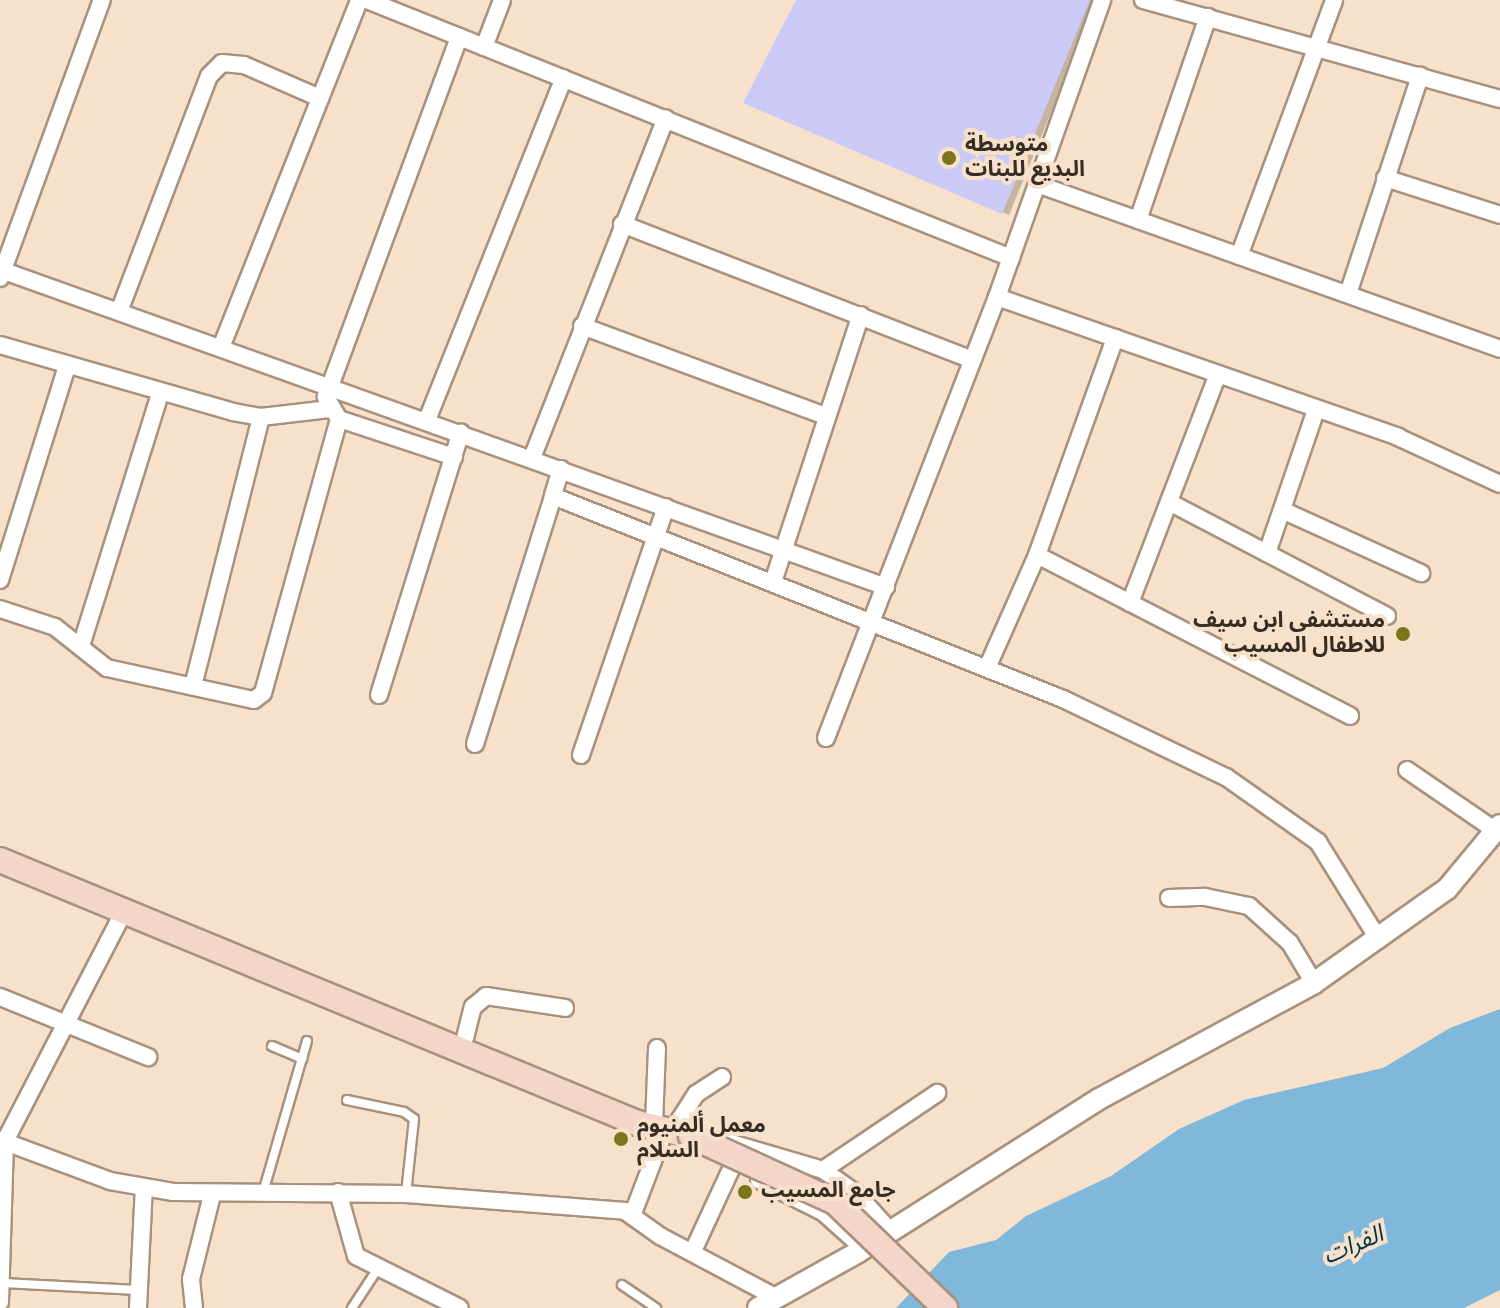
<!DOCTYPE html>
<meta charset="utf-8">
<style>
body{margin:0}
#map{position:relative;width:1500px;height:1308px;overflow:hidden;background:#f8e1ca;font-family:Overpass,"Noto Sans Arabic",sans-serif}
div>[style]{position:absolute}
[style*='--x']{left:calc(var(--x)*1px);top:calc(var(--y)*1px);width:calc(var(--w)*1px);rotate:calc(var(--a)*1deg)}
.water>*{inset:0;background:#7fb8da}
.shadow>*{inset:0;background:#0003}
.building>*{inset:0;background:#cbcaf6}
.roads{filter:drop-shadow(2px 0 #a8927d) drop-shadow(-2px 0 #a8927d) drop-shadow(0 2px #a8927d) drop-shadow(0 -2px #a8927d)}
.service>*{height:8px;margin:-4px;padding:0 4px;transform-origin:4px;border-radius:4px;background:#fff}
.minor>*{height:16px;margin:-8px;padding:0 8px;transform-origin:8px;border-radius:8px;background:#fff}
.tertiary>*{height:20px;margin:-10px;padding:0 10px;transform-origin:10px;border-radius:10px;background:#fff}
.secondary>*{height:24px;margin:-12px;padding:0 12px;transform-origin:12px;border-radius:12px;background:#f4d5ca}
.bridges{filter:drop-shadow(2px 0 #a8927d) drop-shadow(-2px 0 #a8927d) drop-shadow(0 2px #a8927d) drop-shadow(0 -2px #a8927d)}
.secondary-bridge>*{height:24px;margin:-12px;padding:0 12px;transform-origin:12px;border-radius:12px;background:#f4d5ca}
.dots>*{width:22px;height:22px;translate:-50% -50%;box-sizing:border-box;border:4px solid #f8e1ca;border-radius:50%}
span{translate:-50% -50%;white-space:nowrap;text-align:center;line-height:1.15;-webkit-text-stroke:8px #f8e1ca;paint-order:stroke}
.poi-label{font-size:22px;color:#362d24;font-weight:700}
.left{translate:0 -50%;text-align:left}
.right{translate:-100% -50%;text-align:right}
.water-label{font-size:24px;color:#02364d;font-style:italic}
</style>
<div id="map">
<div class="water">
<i style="clip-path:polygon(1500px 1009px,1500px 1290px,1464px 1308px,896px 1308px,949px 1252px,996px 1240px,1026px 1216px,1111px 1176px,1179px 1129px,1244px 1100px,1383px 1068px,1450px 1028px)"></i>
</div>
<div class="shadow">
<i style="clip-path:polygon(798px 0,1097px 0,1009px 215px,752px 105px)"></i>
</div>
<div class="building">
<i style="clip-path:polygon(796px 0,1090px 0,1002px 214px,743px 103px)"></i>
</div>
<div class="roads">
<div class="service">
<i style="--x:272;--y:1046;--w:33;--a:23"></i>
<i style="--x:347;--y:1100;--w:58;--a:11.9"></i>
<i style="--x:404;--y:1112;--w:12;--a:35"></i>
<i style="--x:414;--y:1119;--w:75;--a:96.1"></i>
<i style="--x:264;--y:1189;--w:154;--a:-73.8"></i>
<i style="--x:2;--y:1283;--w:137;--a:2.9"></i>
<i style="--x:622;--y:1285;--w:41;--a:34.1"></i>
<i style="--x:352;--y:1308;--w:45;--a:-56.7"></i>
</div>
<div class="minor">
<i style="--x:367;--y:0;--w:694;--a:21.83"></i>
<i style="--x:1143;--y:0;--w:370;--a:15.5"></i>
<i style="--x:484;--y:47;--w:50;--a:-69"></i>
<i style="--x:1385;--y:178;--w:121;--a:17.8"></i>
<i style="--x:1037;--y:184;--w:492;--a:19.6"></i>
<i style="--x:1138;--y:220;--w:215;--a:-71"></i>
<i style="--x:622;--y:224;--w:376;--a:21.2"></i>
<i style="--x:1239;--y:256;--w:273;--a:-69.6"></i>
<i style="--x:4;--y:271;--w:937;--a:19.71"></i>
<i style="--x:0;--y:278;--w:296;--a:-69.9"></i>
<i style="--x:1348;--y:294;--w:230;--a:-71.7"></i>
<i style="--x:997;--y:297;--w:425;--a:19.2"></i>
<i style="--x:1398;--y:437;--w:112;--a:24.7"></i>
<i style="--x:120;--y:309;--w:249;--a:-69.1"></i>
<i style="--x:209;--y:76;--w:18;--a:-45"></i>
<i style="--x:222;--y:63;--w:22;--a:5"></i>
<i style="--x:244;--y:65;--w:83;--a:23.5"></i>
<i style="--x:582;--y:326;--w:259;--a:20.3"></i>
<i style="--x:0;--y:345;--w:242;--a:16"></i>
<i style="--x:233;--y:412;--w:28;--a:10"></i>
<i style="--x:261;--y:417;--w:69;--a:-6.6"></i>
<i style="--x:222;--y:345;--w:371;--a:-68.3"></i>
<i style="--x:427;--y:420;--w:368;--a:-68.2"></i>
<i style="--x:454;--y:457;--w:121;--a:-161.7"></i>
<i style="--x:339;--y:419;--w:26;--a:-121"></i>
<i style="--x:326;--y:397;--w:384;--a:-69.7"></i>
<i style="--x:532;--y:458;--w:365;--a:-68.5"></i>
<i style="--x:561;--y:469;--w:28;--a:107"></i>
<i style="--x:553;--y:496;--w:549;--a:21.7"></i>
<i style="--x:1063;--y:699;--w:181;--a:25.6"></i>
<i style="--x:1226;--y:777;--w:113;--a:35.2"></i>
<i style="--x:1318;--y:842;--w:115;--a:58.1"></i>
<i style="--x:1169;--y:502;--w:246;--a:27.6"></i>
<i style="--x:1282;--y:510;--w:153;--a:24.4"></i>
<i style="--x:1267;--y:553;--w:151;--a:-71.1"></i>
<i style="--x:1037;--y:555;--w:352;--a:27.2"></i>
<i style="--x:0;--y:580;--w:224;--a:-72.6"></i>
<i style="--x:773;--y:582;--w:281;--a:-71.8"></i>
<i style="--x:1130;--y:603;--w:245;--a:-69"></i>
<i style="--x:0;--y:609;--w:58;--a:18.1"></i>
<i style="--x:55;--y:627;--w:66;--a:38.3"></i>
<i style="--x:107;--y:668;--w:150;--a:12.3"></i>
<i style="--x:254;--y:700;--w:11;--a:-38"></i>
<i style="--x:263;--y:693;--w:284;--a:-74.5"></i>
<i style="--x:81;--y:646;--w:264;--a:-72.6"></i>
<i style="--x:987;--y:668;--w:124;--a:-66.1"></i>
<i style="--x:1037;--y:555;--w:231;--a:-70.2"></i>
<i style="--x:193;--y:686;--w:277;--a:-75.8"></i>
<i style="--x:379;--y:695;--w:275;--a:-72.7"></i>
<i style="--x:826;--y:738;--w:473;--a:-68.8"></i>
<i style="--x:997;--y:297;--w:315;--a:-70.5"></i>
<i style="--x:475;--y:744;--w:260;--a:-72.5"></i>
<i style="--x:581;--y:755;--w:262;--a:-71.1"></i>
<i style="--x:1407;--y:770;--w:108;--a:34.4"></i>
<i style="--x:1169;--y:898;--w:36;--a:-2"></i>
<i style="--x:1205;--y:897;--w:45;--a:11.6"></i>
<i style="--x:1249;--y:906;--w:55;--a:42.1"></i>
<i style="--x:1290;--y:943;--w:47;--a:59"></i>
<i style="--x:0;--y:997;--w:160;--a:22.1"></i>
<i style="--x:465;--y:1038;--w:32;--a:-76"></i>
<i style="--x:473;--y:1007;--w:17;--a:-40"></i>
<i style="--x:486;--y:996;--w:80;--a:8.6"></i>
<i style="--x:654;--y:1123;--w:75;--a:-87.7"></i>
<i style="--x:673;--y:1130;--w:43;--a:-57.4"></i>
<i style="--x:696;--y:1094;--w:31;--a:-33"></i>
<i style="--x:0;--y:1140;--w:117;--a:20.4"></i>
<i style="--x:110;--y:1181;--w:64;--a:9.9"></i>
<i style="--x:173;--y:1192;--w:233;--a:0.5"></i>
<i style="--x:406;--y:1194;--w:220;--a:4.4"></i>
<i style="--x:625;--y:1211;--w:43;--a:35.5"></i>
<i style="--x:660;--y:1236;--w:130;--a:27.9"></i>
<i style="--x:724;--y:1141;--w:103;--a:16.3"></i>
<i style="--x:823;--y:1170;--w:42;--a:35.2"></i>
<i style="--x:857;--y:1194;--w:50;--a:48.3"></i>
<i style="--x:823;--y:1170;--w:138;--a:-34"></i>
<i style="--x:759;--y:1180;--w:72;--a:26.6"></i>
<i style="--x:823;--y:1212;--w:54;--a:42"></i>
<i style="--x:338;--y:1192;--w:66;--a:74.3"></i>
<i style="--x:356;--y:1256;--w:116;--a:26.6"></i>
<i style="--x:632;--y:1216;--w:95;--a:-69.1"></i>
<i style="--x:693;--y:1251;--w:93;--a:-65.1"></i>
<i style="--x:0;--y:1302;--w:161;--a:-88.2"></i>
<i style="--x:5;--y:1141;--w:259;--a:-62.6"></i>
<i style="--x:138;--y:1308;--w:121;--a:-87.2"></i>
<i style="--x:194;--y:1308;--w:29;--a:-96"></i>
<i style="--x:191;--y:1279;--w:87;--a:-76"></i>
</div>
<div class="tertiary">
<i style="--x:758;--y:1308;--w:115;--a:-29.2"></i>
<i style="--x:858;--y:1252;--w:285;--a:-32.4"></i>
<i style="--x:1099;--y:1099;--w:244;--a:-28.3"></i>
<i style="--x:1314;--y:983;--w:163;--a:-35.3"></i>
<i style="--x:1447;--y:889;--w:83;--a:-50.4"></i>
</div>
<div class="secondary">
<i style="--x:0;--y:860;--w:689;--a:22.43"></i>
<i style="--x:637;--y:1123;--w:56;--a:13.5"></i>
</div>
</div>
<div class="bridges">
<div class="secondary-bridge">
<i style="--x:691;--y:1136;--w:158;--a:24.6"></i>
<i style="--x:835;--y:1202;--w:153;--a:43.9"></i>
</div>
</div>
<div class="dots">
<i style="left:949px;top:158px;background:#7d7519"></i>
<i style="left:1403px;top:634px;background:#7d7519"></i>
<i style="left:621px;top:1139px;background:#7d7519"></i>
<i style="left:745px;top:1192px;background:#7d7519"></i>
</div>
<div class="poi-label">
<span class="left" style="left:965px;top:158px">متوسطة<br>البديع للبنات</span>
<span class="right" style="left:1385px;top:634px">مستشفى ابن سيف<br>للاطفال المسيب</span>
<span class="left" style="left:637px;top:1139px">معمل ألمنيوم<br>السلام</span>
<span class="left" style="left:761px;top:1192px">جامع المسيب</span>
</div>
<div class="water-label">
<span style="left:1354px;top:1247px;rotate:-23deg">الفرات</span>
</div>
</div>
